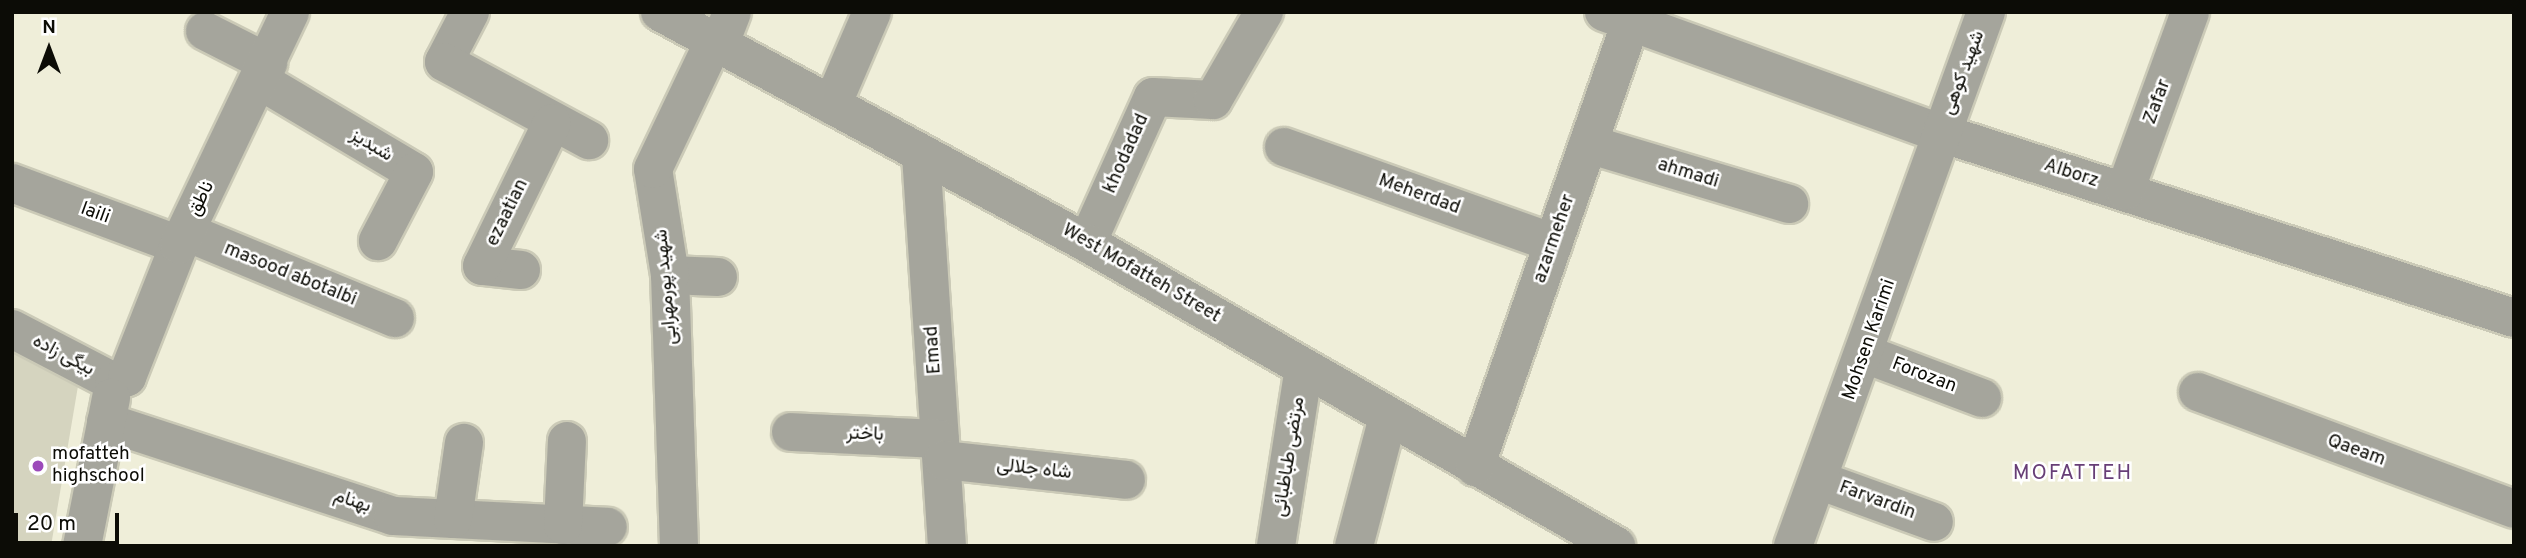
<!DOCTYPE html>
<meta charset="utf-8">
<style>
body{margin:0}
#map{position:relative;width:2526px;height:558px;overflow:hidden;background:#efeed9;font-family:Overpass,Vazirmatn,sans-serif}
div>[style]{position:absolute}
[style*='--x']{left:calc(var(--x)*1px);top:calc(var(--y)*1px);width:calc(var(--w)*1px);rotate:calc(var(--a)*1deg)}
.building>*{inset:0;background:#d5d4bf}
.roads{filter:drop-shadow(2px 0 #cbcab7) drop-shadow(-2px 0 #cbcab7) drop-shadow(0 2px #cbcab7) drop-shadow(0 -2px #cbcab7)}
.minor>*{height:38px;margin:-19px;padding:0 19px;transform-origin:19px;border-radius:19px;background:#a5a59c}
.tertiary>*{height:38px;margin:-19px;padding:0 19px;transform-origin:19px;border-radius:19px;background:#a5a59c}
.dots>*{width:19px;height:19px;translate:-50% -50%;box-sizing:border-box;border:4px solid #fff;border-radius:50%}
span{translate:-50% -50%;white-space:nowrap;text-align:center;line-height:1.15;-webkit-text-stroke:5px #fff;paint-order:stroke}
.street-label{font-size:19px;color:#0c0c06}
.poi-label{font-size:19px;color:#0c0c06}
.left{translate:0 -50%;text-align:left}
.neighbourhood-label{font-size:21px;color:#673e76;letter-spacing:2px}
.frame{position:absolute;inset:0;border:14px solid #0c0c06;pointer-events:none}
.north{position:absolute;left:14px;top:14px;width:70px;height:70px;-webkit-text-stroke:5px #fff;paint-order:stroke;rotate:0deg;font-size:19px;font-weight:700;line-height:28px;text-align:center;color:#0c0c06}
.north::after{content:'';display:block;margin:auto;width:24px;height:32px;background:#0c0c06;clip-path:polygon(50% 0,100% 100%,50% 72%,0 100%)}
.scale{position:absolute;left:14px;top:513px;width:105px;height:32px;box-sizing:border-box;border:4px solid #0c0c06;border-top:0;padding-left:9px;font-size:21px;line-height:24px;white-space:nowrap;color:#0c0c06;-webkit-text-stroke:5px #fff;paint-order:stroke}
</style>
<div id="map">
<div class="building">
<i style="clip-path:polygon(12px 350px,78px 386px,51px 546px,12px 546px)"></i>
</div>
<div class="roads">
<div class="minor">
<i style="--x:470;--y:12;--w:56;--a:117.5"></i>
<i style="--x:444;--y:62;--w:165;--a:28.3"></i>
<i style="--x:1604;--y:12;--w:358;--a:19.8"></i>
<i style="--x:1941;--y:133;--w:602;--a:17.89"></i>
<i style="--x:205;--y:31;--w:71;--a:26.9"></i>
<i style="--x:719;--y:46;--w:36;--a:-69"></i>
<i style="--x:259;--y:80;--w:180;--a:30.7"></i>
<i style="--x:414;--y:172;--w:78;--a:117.6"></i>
<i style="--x:832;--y:105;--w:101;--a:-66.7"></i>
<i style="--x:1588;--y:144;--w:210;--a:16.6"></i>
<i style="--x:1284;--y:147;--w:286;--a:19.6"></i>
<i style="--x:921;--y:155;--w:392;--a:86.2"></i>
<i style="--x:12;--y:183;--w:178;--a:20.4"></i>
<i style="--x:2125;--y:191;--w:190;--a:-70"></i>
<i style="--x:186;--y:232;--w:226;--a:22.4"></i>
<i style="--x:1087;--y:243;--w:160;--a:-65.7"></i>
<i style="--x:1153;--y:97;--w:60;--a:2.9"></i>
<i style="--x:1213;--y:100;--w:102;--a:-59.9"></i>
<i style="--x:521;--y:270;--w:39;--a:-174"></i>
<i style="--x:482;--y:266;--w:159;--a:-63.9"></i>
<i style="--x:670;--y:275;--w:48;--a:2.4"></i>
<i style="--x:12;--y:329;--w:115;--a:27.5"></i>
<i style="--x:1865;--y:354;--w:125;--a:20.6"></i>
<i style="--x:114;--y:382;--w:14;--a:-21"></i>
<i style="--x:127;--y:377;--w:142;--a:-68.5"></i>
<i style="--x:179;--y:245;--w:258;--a:-64.5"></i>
<i style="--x:2198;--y:392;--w:337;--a:20.3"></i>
<i style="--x:106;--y:422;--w:302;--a:18.1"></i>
<i style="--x:393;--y:516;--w:215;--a:2.9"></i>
<i style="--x:791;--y:432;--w:149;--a:2.7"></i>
<i style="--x:943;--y:460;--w:184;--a:6.2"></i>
<i style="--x:1821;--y:481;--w:120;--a:19.9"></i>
<i style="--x:453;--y:519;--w:77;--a:-81.8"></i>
<i style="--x:563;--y:525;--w:84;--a:-87.3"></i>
<i style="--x:82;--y:546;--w:151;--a:-78.9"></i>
<i style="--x:679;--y:546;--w:271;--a:-91.9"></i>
<i style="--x:670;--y:275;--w:107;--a:-99.1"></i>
<i style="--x:653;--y:169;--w:140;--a:-64.5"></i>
<i style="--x:1276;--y:546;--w:180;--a:-81.1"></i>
<i style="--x:1354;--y:546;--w:133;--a:-75.2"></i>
<i style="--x:1793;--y:546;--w:568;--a:-70.13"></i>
</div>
<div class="tertiary">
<i style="--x:660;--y:12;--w:485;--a:28.4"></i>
<i style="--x:1087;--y:243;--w:610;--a:29.8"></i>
<i style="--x:1475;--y:467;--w:482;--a:-70.7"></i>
</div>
</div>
<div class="dots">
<i style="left:38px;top:466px;background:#9c4aba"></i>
</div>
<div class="street-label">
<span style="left:1964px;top:73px;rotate:-69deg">شهید کوهی</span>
<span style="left:2158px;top:102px;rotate:-70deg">Zafar</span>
<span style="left:371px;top:146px;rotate:31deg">شبدیز</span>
<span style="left:1127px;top:154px;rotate:-66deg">khodadad</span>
<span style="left:1688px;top:174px;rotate:17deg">ahmadi</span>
<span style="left:2071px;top:174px;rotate:18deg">Alborz</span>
<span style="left:1419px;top:195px;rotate:20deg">Meherdad</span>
<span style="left:202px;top:199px;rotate:-64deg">ناطق</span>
<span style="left:508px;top:213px;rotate:-64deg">ezaatian</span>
<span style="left:95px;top:214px;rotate:20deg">laili</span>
<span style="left:1555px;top:239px;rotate:-71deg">azarmeher</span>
<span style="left:1141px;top:274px;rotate:30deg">West Mofatteh Street</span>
<span style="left:290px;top:275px;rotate:22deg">masood abotalbi</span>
<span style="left:667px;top:287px;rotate:-95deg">شهید پورمهرابی</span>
<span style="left:1870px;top:340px;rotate:-71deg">Mohsen Karimi</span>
<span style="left:934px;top:350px;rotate:-94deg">Emad</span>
<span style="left:63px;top:356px;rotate:28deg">بیگی زاده</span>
<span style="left:1924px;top:376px;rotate:21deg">Forozan</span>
<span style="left:865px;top:435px;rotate:2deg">باختر</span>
<span style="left:2356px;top:451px;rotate:20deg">Qaeam</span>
<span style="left:1290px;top:457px;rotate:-81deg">مرتضی طباطبائی</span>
<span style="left:1034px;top:470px;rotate:6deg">شاه جلالی</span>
<span style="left:1877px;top:501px;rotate:20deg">Farvardin</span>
<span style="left:352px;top:502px;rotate:18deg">بهنام</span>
</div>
<div class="poi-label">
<span class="left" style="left:52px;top:466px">mofatteh<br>highschool</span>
</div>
<div class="neighbourhood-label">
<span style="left:2073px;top:474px">MOFATTEH</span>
</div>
<div class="frame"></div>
<div class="north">N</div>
<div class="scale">20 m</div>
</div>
